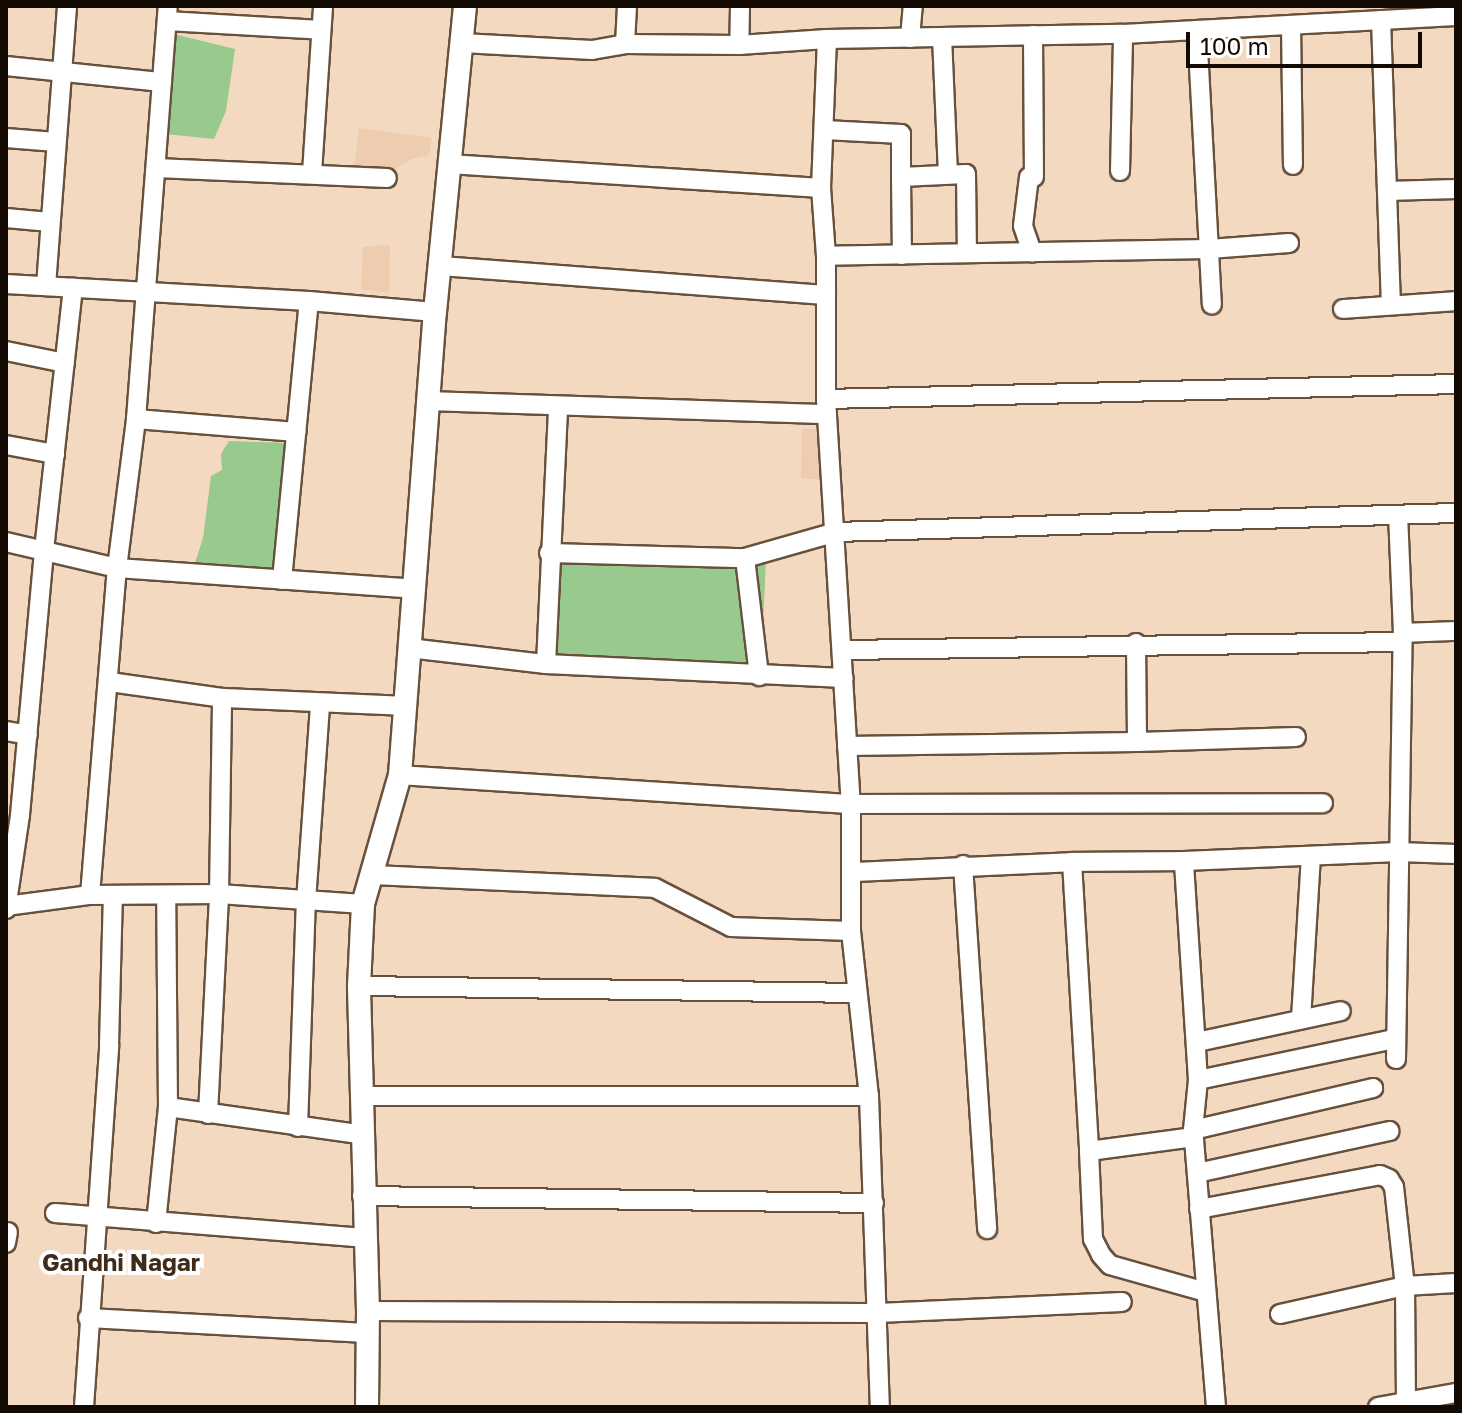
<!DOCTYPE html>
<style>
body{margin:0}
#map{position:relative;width:1462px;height:1413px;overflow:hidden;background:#f4d9c1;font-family:"Golos Text",sans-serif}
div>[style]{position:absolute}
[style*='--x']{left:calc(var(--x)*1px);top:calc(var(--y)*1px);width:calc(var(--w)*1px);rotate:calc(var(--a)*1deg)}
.built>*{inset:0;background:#edccb0}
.green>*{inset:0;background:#99ca8d}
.roads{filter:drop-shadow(2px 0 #67513c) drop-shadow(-2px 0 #67513c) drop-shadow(0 2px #67513c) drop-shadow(0 -2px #67513c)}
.minor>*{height:18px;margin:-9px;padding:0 9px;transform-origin:9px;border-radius:9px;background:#fff}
.tertiary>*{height:22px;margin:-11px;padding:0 11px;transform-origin:11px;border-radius:11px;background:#fff}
span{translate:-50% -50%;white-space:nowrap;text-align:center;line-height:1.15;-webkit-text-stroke:8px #fff;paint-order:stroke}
.neighbourhood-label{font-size:24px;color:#3f2b17;font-weight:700}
.frame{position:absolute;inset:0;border:8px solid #130a04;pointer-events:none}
.scale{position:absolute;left:1186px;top:32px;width:236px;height:36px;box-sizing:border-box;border:4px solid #130a04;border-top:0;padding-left:10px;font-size:24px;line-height:28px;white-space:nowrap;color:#130a04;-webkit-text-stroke:6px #fff;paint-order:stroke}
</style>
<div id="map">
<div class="built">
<i style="clip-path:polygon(359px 128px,432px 138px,429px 155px,411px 159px,390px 172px,354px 168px)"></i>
<i style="clip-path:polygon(390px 245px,389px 293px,361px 289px,363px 247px)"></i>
<i style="clip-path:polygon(802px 429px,818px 429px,823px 480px,801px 478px)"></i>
</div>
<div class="green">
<i style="clip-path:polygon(174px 34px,235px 49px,226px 111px,214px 139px,165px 134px)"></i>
<i style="clip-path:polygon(229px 441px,287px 443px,272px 573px,193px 569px,203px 538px,211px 476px,222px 470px,221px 454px)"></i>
<i style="clip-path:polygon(560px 556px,766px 560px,761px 666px,552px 659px)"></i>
</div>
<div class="roads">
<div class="minor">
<i style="--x:627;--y:6;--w:38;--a:93"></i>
<i style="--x:625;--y:44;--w:114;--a:0.5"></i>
<i style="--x:740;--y:6;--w:39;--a:91"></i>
<i style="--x:739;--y:45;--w:88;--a:-3.9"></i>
<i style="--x:1381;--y:20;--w:284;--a:88"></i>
<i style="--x:167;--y:21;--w:154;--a:3.3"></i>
<i style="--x:1291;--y:25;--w:140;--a:89.2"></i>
<i style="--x:1197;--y:30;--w:275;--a:86.9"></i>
<i style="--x:1033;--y:35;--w:142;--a:89.6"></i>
<i style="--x:942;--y:37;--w:136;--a:87.5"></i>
<i style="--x:910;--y:38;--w:32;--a:-85"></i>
<i style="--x:462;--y:43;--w:130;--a:3.1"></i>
<i style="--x:592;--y:50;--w:34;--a:-10"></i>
<i style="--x:6;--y:66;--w:157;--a:5.9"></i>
<i style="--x:825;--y:130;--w:76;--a:3"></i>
<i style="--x:901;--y:134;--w:43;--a:90"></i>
<i style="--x:901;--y:177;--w:65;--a:-2.6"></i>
<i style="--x:966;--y:174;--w:79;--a:89.3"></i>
<i style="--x:6;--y:138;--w:50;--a:4.6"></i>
<i style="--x:449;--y:164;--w:373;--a:3.7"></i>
<i style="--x:156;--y:168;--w:231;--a:2.5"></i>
<i style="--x:1120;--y:171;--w:137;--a:-88.7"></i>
<i style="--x:312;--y:173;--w:167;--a:-86.2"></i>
<i style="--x:901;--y:177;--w:78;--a:89.3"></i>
<i style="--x:1029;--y:177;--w:49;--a:97"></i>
<i style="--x:1023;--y:226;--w:28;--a:71"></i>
<i style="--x:1387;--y:191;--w:69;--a:-1.7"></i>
<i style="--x:6;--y:218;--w:44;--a:5.2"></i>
<i style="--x:1289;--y:243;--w:80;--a:175.7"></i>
<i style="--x:1209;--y:249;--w:383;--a:179"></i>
<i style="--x:826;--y:256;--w:68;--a:-94.2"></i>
<i style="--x:821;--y:188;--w:149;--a:-87.7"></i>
<i style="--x:827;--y:39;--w:296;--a:-1"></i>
<i style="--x:1123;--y:34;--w:333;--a:-3.1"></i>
<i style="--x:826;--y:256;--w:143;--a:90"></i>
<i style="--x:826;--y:399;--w:630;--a:-1.36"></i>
<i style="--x:440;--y:266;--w:387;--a:4.3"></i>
<i style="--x:6;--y:284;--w:303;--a:3.2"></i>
<i style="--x:309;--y:301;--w:126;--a:5"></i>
<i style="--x:46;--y:286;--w:281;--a:-85.7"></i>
<i style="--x:1343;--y:309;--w:113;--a:-4"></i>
<i style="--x:6;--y:351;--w:60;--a:11.5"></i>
<i style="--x:826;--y:399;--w:406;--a:86.5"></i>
<i style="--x:851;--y:804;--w:127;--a:90"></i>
<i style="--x:851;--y:931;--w:166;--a:83.8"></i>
<i style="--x:869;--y:1096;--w:311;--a:88"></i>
<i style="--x:429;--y:401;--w:398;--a:1.9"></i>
<i style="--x:136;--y:419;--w:161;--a:4.6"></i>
<i style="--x:6;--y:445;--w:50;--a:10.4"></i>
<i style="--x:6;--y:542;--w:114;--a:13.2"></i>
<i style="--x:117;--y:568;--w:298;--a:4"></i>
<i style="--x:549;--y:553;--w:196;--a:1.5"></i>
<i style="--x:745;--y:558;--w:95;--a:-15.9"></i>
<i style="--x:836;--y:532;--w:620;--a:-1.76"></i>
<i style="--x:745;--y:558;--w:119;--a:83.2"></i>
<i style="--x:282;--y:580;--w:280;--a:-84.5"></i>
<i style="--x:1403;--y:633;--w:53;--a:-2.2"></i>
<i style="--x:1136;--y:643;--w:99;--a:89.4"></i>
<i style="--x:1137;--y:742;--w:159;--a:-1.8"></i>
<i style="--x:409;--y:648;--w:138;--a:6.7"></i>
<i style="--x:546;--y:664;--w:298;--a:2.7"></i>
<i style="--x:843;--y:650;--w:559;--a:-0.82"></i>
<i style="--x:546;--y:664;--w:258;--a:-87.3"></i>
<i style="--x:110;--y:682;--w:113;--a:8.1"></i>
<i style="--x:6;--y:731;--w:22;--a:10"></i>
<i style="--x:847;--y:746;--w:290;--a:-0.8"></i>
<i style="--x:400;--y:775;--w:452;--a:3.7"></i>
<i style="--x:851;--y:804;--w:472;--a:-0.1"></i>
<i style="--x:1184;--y:861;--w:112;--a:179.5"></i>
<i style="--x:1072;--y:862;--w:289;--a:86.6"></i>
<i style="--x:1089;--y:1151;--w:106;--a:-7.6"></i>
<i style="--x:963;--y:865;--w:365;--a:86.2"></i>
<i style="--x:853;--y:872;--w:219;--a:-2.6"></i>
<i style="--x:371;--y:875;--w:284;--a:2.6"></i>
<i style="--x:655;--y:888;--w:85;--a:27.2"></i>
<i style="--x:731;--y:927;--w:120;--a:1.9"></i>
<i style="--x:90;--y:895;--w:328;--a:-85.3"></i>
<i style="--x:117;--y:568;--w:150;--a:-82.7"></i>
<i style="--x:136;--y:419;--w:414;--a:-85.6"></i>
<i style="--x:6;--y:906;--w:85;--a:-7.5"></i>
<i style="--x:90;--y:895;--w:129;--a:-0.4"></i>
<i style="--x:219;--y:894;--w:144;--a:4"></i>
<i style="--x:6;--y:909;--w:95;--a:-81.5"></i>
<i style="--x:20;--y:815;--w:266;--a:-84.8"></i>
<i style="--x:44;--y:550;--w:264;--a:-83.7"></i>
<i style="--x:359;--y:986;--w:498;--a:0.8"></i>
<i style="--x:1301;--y:1019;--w:162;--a:-86.5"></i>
<i style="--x:1197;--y:1042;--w:147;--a:-12.1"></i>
<i style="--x:1396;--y:1059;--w:426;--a:-89.1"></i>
<i style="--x:1403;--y:633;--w:118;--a:-92.4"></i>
<i style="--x:1198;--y:1080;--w:201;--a:-11.8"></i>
<i style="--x:364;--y:1096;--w:505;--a:0"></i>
<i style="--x:168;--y:1107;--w:198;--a:8.1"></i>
<i style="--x:208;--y:1114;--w:220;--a:-87.1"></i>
<i style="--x:219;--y:894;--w:196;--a:-89.1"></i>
<i style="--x:222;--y:698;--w:182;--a:2.5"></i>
<i style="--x:298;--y:1127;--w:226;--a:-88"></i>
<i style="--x:306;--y:901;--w:197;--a:-85.9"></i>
<i style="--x:1193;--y:1130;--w:185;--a:-13.1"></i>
<i style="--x:1089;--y:1151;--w:88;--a:87.4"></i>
<i style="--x:1093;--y:1239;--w:18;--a:63"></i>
<i style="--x:1101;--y:1255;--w:13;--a:48"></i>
<i style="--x:1110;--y:1265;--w:100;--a:15.7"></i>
<i style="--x:1197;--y:1173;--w:197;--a:-12.3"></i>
<i style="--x:362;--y:1196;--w:512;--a:0.78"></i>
<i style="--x:1199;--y:1209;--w:184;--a:-10.6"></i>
<i style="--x:1380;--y:1175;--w:10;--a:24"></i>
<i style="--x:1389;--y:1179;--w:9;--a:58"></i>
<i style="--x:1394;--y:1187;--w:100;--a:83.7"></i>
<i style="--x:1405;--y:1286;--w:114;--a:89.5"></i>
<i style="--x:55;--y:1213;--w:310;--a:4.6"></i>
<i style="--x:156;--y:1223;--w:117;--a:-84.1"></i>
<i style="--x:168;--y:1107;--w:212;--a:-90.5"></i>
<i style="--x:6;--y:1243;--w:11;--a:-80"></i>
<i style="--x:368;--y:1311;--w:510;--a:0.22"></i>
<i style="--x:878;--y:1313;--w:244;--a:-2.6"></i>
<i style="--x:1280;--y:1314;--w:128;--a:-12.6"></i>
<i style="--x:1405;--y:1286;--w:51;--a:-3.4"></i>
<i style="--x:88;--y:1318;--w:279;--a:3.1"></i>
<i style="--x:84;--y:1407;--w:363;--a:-86"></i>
<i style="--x:109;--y:1045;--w:149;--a:-88.5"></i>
<i style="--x:1216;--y:1407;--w:278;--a:-94.7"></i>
<i style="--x:1193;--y:1130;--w:50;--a:-84.3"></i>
<i style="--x:1198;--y:1080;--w:219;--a:-93.7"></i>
<i style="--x:1184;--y:861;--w:214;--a:-2.4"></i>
<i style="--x:1398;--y:852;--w:58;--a:2"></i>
<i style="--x:1378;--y:1407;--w:79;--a:-10.2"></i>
</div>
<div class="tertiary">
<i style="--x:367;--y:1407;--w:96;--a:-89.4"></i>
<i style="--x:368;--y:1311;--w:325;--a:-91.6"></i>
<i style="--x:359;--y:986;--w:82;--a:-87.2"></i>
<i style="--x:363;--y:904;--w:134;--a:-74"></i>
<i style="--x:400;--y:775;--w:464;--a:-85.7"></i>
<i style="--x:435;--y:312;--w:307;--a:-84.4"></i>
</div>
</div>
<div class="neighbourhood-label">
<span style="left:121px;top:1262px">Gandhi Nagar</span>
</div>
<div class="frame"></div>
<div class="scale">100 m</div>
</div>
